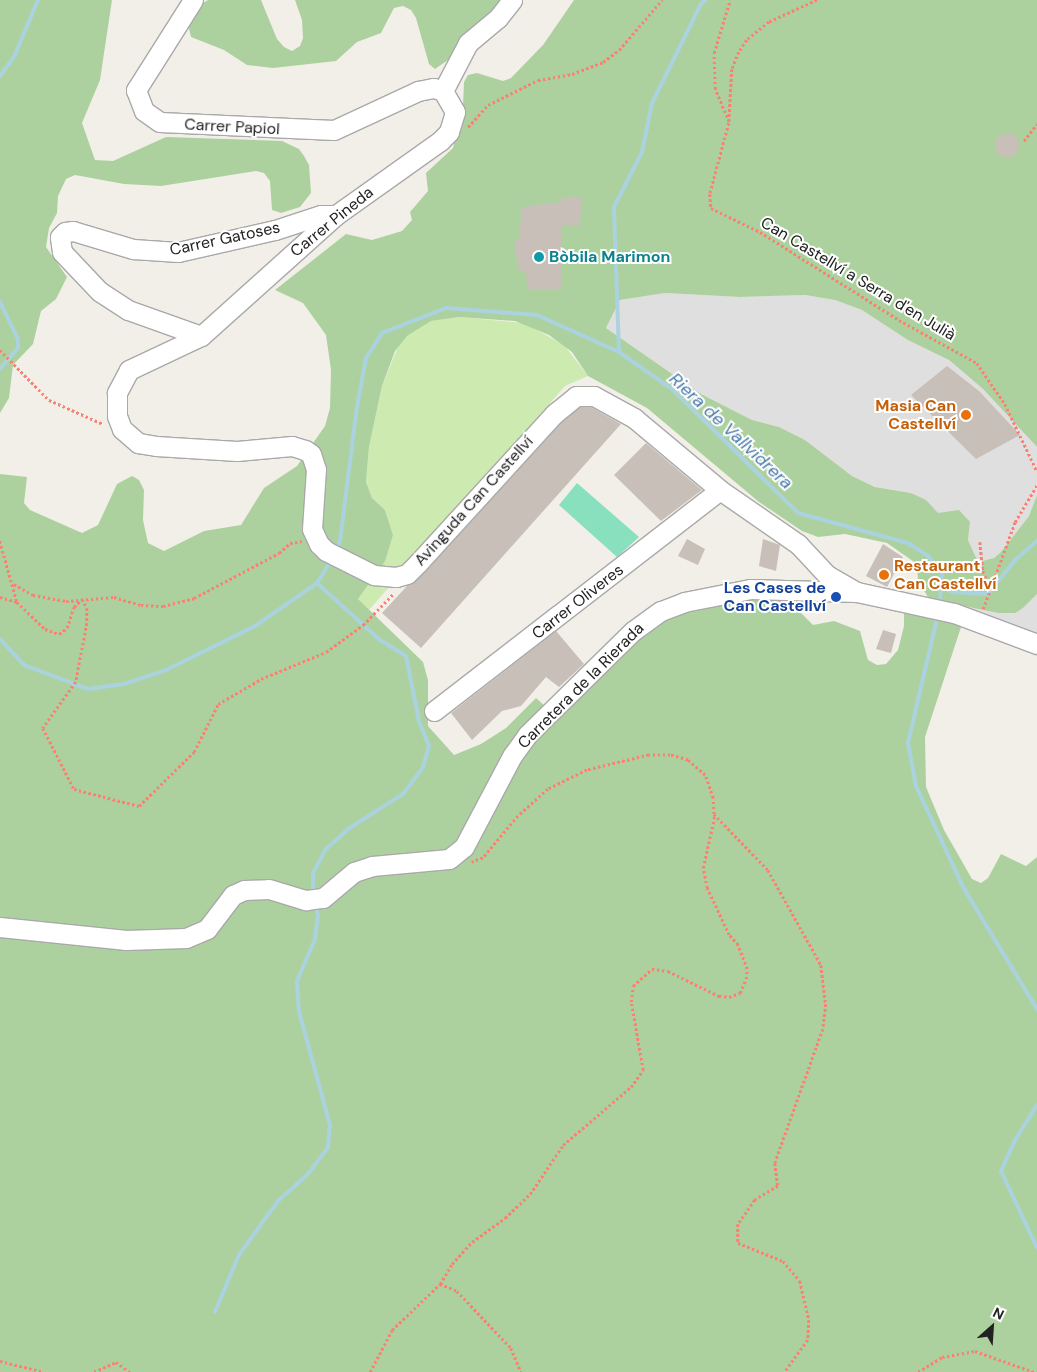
<!DOCTYPE html>
<meta charset="utf-8">
<style>
body{margin:0}
#map{position:relative;width:1037px;height:1372px;overflow:hidden;background:#f2efe9;font-family:"DM Sans",sans-serif}
div>[style]{position:absolute}
[style*='--x']{left:calc(var(--x)*1px);top:calc(var(--y)*1px);width:calc(var(--w)*1px);rotate:calc(var(--a)*1deg)}
.residential>*{inset:0;background:#e0dfdf}
.grass>*{inset:0;background:#cdebb0}
.forest>*{inset:0;background:#add19e}
.pitch>*{inset:0;background:#88e0be}
.stream>*{height:4px;margin:-2px;padding:0 2px;transform-origin:2px;border-radius:2px;background:#aad3df}
.building>*{inset:0;background:#c7bfb8}
.round{border-radius:50%}
.path>*{height:2.5px;margin-top:-1.25px;transform-origin:0;background:repeating-linear-gradient(90deg,#fa8072 0 2.5px,transparent 0 5px)}
.roads{filter:drop-shadow(1px 0 #a9a9a9) drop-shadow(-1px 0 #a9a9a9) drop-shadow(0 1px #a9a9a9) drop-shadow(0 -1px #a9a9a9)}
.minor>*{height:19px;margin:-9.5px;padding:0 9.5px;transform-origin:9.5px;border-radius:9.5px;background:#fff}
.dots>*{width:14px;height:14px;translate:-50% -50%;box-sizing:border-box;border:2px solid #fff;border-radius:50%}
span{translate:-50% -50%;white-space:nowrap;text-align:center;line-height:1.15;-webkit-text-stroke:4px #fff;paint-order:stroke}
.street-label{font-size:16px;color:#222}
.culture-label{font-size:16px;color:#0d838f;font-weight:700}
.left{translate:0 -50%;text-align:left}
.food-label{font-size:16px;color:#c56008;font-weight:700}
.right{translate:-100% -50%;text-align:right}
.transit-label{font-size:16px;color:#164399;font-weight:700}
.water-label{font-size:18px;color:#4a7aab;font-style:italic}
.north{position:absolute;left:967px;top:1302px;width:50px;height:50px;-webkit-text-stroke:4px #fff;paint-order:stroke;rotate:26deg;font-size:14px;font-weight:700;line-height:20px;text-align:center;color:#222}
.north::after{content:'';display:block;margin:auto;width:18px;height:22px;background:#222;clip-path:polygon(50% 0,100% 100%,50% 72%,0 100%)}
</style>
<div id="map">
<div class="residential">
<i style="clip-path:polygon(665px 293px,740px 297px,805px 295px,835px 300px,862px 310px,949px 360px,983px 389px,1037px 447px,1037px 495px,1029px 516px,1001px 552px,994px 558px,978px 562px,968px 540px,970px 522px,938px 513px,911px 493px,876px 487px,852px 476px,805px 440px,779px 427px,752px 420px,701px 394px,606px 328px,620px 300px)"></i>
<i style="clip-path:polygon(1037px 594px,1037px 650px,962px 624px,968px 607px,998px 613px,1023px 608px)"></i>
</div>
<div class="grass">
<i style="clip-path:polygon(459px 317px,524px 323px,564px 345px,588px 376px,565px 386px,369px 610px,358px 599px,380px 567px,393px 535px,385px 510px,372px 498px,366px 482px,369px 447px,382px 386px,400px 342px,407px 336px,431px 321px)"></i>
</div>
<div class="forest">
<i style="clip-path:polygon(0 0,112px 0,100px 80px,82px 123px,95px 160px,113px 161px,166px 137px,282px 141px,299px 149px,304px 156px,309px 165px,311px 193px,300px 207px,281px 213px,272px 210px,270px 181px,264px 173px,256px 171px,161px 186px,124px 184px,75px 175px,66px 179px,58px 196px,57px 213px,49px 228px,46px 247px,67px 277px,56px 299px,41px 311px,33px 344px,13px 365px,9px 398px,0 413px)"></i>
<i style="clip-path:polygon(208px 0,261px 0,277px 39px,284px 47px,292px 51px,300px 46px,303px 38px,302px 20px,295px 0,504px 0,451px 58px,435px 69px,429px 64px,416px 18px,411px 10px,403px 6px,394px 8px,381px 33px,357px 42px,336px 61px,273px 68px,247px 65px,224px 50px,191px 37px,187px 21px,196px 7px)"></i>
<i style="clip-path:polygon(574px 0,1037px 0,1037px 447px,983px 389px,949px 360px,908px 340px,862px 310px,835px 300px,805px 295px,740px 297px,665px 293px,620px 300px,606px 328px,701px 394px,752px 420px,779px 427px,805px 440px,852px 476px,875px 487px,911px 493px,926px 500px,938px 513px,959px 510px,970px 522px,968px 540px,978px 562px,994px 558px,1001px 552px,1029px 516px,1037px 495px,1037px 594px,1023px 608px,1015px 613px,998px 613px,929px 599px,918px 580px,917px 564px,887px 543px,845px 534px,818px 537px,802px 531px,759px 502px,647px 408px,588px 376px,572px 352px,549px 335px,515px 321px,459px 317px,431px 321px,407px 336px,395px 351px,382px 386px,369px 447px,366px 482px,372px 498px,385px 510px,393px 535px,385px 561px,358px 599px,423px 662px,428px 680px,428px 726px,454px 755px,481px 744px,506px 728px,536px 698px,556px 716px,647px 628px,682px 611px,769px 595px,787px 599px,813px 625px,834px 621px,860px 631px,868px 660px,877px 665px,886px 664px,898px 650px,904px 626px,904px 605px,962px 624px,925px 737px,926px 787px,944px 830px,972px 879px,981px 883px,988px 878px,1001px 854px,1026px 866px,1037px 857px,1037px 1372px,0 1372px,0 474px,27px 477px,24px 503px,30px 510px,82px 533px,98px 525px,117px 484px,132px 476px,139px 480px,144px 490px,143px 520px,148px 543px,164px 551px,204px 531px,241px 525px,264px 488px,297px 466px,325px 426px,330px 408px,331px 370px,326px 335px,303px 303px,275px 290px,346px 234px,372px 240px,402px 231px,412px 220px,410px 212px,428px 191px,426px 173px,453px 148px,463px 106px,464px 82px,468px 75px,477px 73px,503px 81px,511px 78px,543px 45px)"></i>
</div>
<div class="pitch">
<i style="clip-path:polygon(577px 483px,639px 537px,617px 557px,559px 505px)"></i>
</div>
<div class="stream">
<i style="--x:0;--y:76;--w:24;--a:-54"></i>
<i style="--x:14;--y:57;--w:62;--a:-67.2"></i>
<i style="--x:0;--y:302;--w:41;--a:64.1"></i>
<i style="--x:18;--y:339;--w:9;--a:90"></i>
<i style="--x:18;--y:348;--w:28;--a:131"></i>
<i style="--x:619;--y:352;--w:145;--a:-92"></i>
<i style="--x:614;--y:207;--w:62;--a:-63"></i>
<i style="--x:642;--y:152;--w:50;--a:-78.5"></i>
<i style="--x:652;--y:103;--w:110;--a:-63.7"></i>
<i style="--x:701;--y:4;--w:6;--a:-39"></i>
<i style="--x:336;--y:550;--w:10;--a:-66"></i>
<i style="--x:340;--y:541;--w:135;--a:-82.8"></i>
<i style="--x:357;--y:407;--w:50;--a:-79.6"></i>
<i style="--x:366;--y:358;--w:30;--a:-57"></i>
<i style="--x:382;--y:333;--w:69;--a:-21.3"></i>
<i style="--x:446;--y:308;--w:91;--a:4.4"></i>
<i style="--x:537;--y:315;--w:90;--a:24.3"></i>
<i style="--x:619;--y:352;--w:66;--a:35.1"></i>
<i style="--x:673;--y:390;--w:175;--a:44.5"></i>
<i style="--x:798;--y:513;--w:114;--a:15.3"></i>
<i style="--x:908;--y:543;--w:24;--a:33"></i>
<i style="--x:928;--y:556;--w:22;--a:51"></i>
<i style="--x:942;--y:573;--w:32;--a:94"></i>
<i style="--x:942;--y:587;--w:11;--a:27"></i>
<i style="--x:952;--y:592;--w:36;--a:3"></i>
<i style="--x:988;--y:594;--w:43;--a:-51.5"></i>
<i style="--x:1015;--y:560;--w:29;--a:-41"></i>
<i style="--x:938;--y:614;--w:132;--a:103.1"></i>
<i style="--x:908;--y:743;--w:44;--a:79.5"></i>
<i style="--x:916;--y:786;--w:111;--a:65"></i>
<i style="--x:963;--y:887;--w:143;--a:58.8"></i>
<i style="--x:0;--y:639;--w:35;--a:47"></i>
<i style="--x:24;--y:665;--w:68;--a:20.6"></i>
<i style="--x:88;--y:689;--w:36;--a:-8"></i>
<i style="--x:124;--y:684;--w:44;--a:-18.4"></i>
<i style="--x:166;--y:670;--w:99;--a:-26.3"></i>
<i style="--x:255;--y:626;--w:75;--a:-34.7"></i>
<i style="--x:317;--y:583;--w:28;--a:-58"></i>
<i style="--x:313;--y:893;--w:20;--a:-90"></i>
<i style="--x:313;--y:873;--w:27;--a:-62"></i>
<i style="--x:326;--y:849;--w:30;--a:-42"></i>
<i style="--x:348;--y:829;--w:65;--a:-32.5"></i>
<i style="--x:403;--y:794;--w:34;--a:-53"></i>
<i style="--x:423;--y:767;--w:22;--a:-74"></i>
<i style="--x:429;--y:746;--w:27;--a:-112"></i>
<i style="--x:419;--y:721;--w:66;--a:-101.3"></i>
<i style="--x:406;--y:656;--w:31;--a:-148"></i>
<i style="--x:380;--y:640;--w:85;--a:-137.9"></i>
<i style="--x:1037;--y:1105;--w:44;--a:121.9"></i>
<i style="--x:1014;--y:1142;--w:32;--a:114"></i>
<i style="--x:1001;--y:1171;--w:85;--a:64.9"></i>
<i style="--x:215;--y:1312;--w:62;--a:-67.2"></i>
<i style="--x:239;--y:1255;--w:67;--a:-54.2"></i>
<i style="--x:278;--y:1201;--w:40;--a:-42"></i>
<i style="--x:308;--y:1174;--w:34;--a:-53"></i>
<i style="--x:328;--y:1147;--w:22;--a:-85"></i>
<i style="--x:330;--y:1125;--w:117;--a:-105.3"></i>
<i style="--x:299;--y:1012;--w:31;--a:-94"></i>
<i style="--x:297;--y:981;--w:46;--a:-66.8"></i>
<i style="--x:315;--y:939;--w:23;--a:-83"></i>
<i style="--x:318;--y:916;--w:11;--a:-100"></i>
</div>
<div class="building">
<i class="round" style="left:995px;top:133px;width:24px;height:24px"></i>
<i style="clip-path:polygon(562px 197px,582px 197px,580px 225px,562px 225px,561px 290px,527px 290px,526px 271px,519px 272px,514px 242px,519px 238px,522px 207px,560px 202px)"></i>
<i style="clip-path:polygon(947px 366px,979px 391px,1020px 435px,976px 459px,911px 395px)"></i>
<i style="clip-path:polygon(580px 407px,591px 407px,621px 424px,421px 648px,382px 613px,407px 586px,426px 571px,562px 422px)"></i>
<i style="clip-path:polygon(646px 443px,702px 490px,661px 521px,614px 475px)"></i>
<i style="clip-path:polygon(687px 539px,705px 549px,698px 565px,678px 556px)"></i>
<i style="clip-path:polygon(763px 539px,780px 545px,776px 571px,759px 566px)"></i>
<i style="clip-path:polygon(883px 544px,903px 557px,887px 587px,866px 576px)"></i>
<i style="clip-path:polygon(883px 630px,896px 634px,891px 653px,876px 649px)"></i>
<i style="clip-path:polygon(556px 631px,584px 664px,559px 687px,546px 677px,521px 706px,502px 711px,472px 740px,451px 713px)"></i>
</div>
<div class="path">
<i style="--x:817;--y:0;--w:53;--a:155.4"></i>
<i style="--x:769;--y:22;--w:28;--a:141"></i>
<i style="--x:747;--y:40;--w:14;--a:124"></i>
<i style="--x:739;--y:52;--w:18;--a:112"></i>
<i style="--x:732;--y:69;--w:54;--a:93.2"></i>
<i style="--x:729;--y:123;--w:73;--a:105"></i>
<i style="--x:710;--y:194;--w:14;--a:86"></i>
<i style="--x:711;--y:208;--w:55;--a:26.1"></i>
<i style="--x:760;--y:232;--w:165;--a:32.3"></i>
<i style="--x:899;--y:320;--w:89;--a:28.9"></i>
<i style="--x:977;--y:363;--w:50;--a:55.7"></i>
<i style="--x:1005;--y:404;--w:74;--a:64.5"></i>
<i style="--x:729;--y:122;--w:36;--a:-113"></i>
<i style="--x:715;--y:89;--w:36;--a:-92"></i>
<i style="--x:714;--y:53;--w:55;--a:-73.2"></i>
<i style="--x:468;--y:127;--w:30;--a:-48"></i>
<i style="--x:488;--y:105;--w:56;--a:-26.6"></i>
<i style="--x:538;--y:80;--w:35;--a:-10"></i>
<i style="--x:572;--y:74;--w:33;--a:-21"></i>
<i style="--x:603;--y:62;--w:20;--a:-37"></i>
<i style="--x:619;--y:50;--w:66;--a:-49.3"></i>
<i style="--x:1024;--y:141;--w:21;--a:-53"></i>
<i style="--x:0;--y:350;--w:70;--a:45.6"></i>
<i style="--x:49;--y:400;--w:59;--a:24"></i>
<i style="--x:0;--y:541;--w:63;--a:74.4"></i>
<i style="--x:980;--y:542;--w:29;--a:84"></i>
<i style="--x:983;--y:571;--w:20;--a:66"></i>
<i style="--x:14;--y:584;--w:22;--a:30"></i>
<i style="--x:33;--y:595;--w:34;--a:10"></i>
<i style="--x:66;--y:601;--w:48;--a:-4.8"></i>
<i style="--x:114;--y:597;--w:28;--a:17"></i>
<i style="--x:141;--y:605;--w:22;--a:3"></i>
<i style="--x:163;--y:606;--w:32;--a:-14"></i>
<i style="--x:194;--y:598;--w:96;--a:-27.9"></i>
<i style="--x:279;--y:553;--w:15;--a:-42"></i>
<i style="--x:290;--y:543;--w:12;--a:-9"></i>
<i style="--x:0;--y:597;--w:18;--a:16"></i>
<i style="--x:17;--y:602;--w:39;--a:44"></i>
<i style="--x:45;--y:629;--w:15;--a:20"></i>
<i style="--x:59;--y:634;--w:10;--a:-37"></i>
<i style="--x:67;--y:628;--w:22;--a:-72"></i>
<i style="--x:74;--y:607;--w:10;--a:-45"></i>
<i style="--x:82;--y:599;--w:10;--a:61"></i>
<i style="--x:87;--y:608;--w:15;--a:90"></i>
<i style="--x:87;--y:623;--w:60;--a:100.6"></i>
<i style="--x:76;--y:682;--w:57;--a:125.7"></i>
<i style="--x:43;--y:728;--w:68;--a:63.1"></i>
<i style="--x:74;--y:789;--w:67;--a:14.7"></i>
<i style="--x:139;--y:806;--w:77;--a:-44.5"></i>
<i style="--x:194;--y:752;--w:54;--a:-63.4"></i>
<i style="--x:218;--y:704;--w:50;--a:-30.2"></i>
<i style="--x:261;--y:679;--w:70;--a:-22.6"></i>
<i style="--x:326;--y:652;--w:46;--a:-36.1"></i>
<i style="--x:363;--y:625;--w:45;--a:-45.9"></i>
<i style="--x:983;--y:609;--w:93;--a:-69.8"></i>
<i style="--x:1015;--y:522;--w:43;--a:-59.3"></i>
<i style="--x:714;--y:814;--w:78;--a:46"></i>
<i style="--x:768;--y:870;--w:109;--a:60.8"></i>
<i style="--x:821;--y:965;--w:39;--a:83"></i>
<i style="--x:826;--y:1004;--w:25;--a:97"></i>
<i style="--x:823;--y:1029;--w:142;--a:109.7"></i>
<i style="--x:775;--y:1163;--w:23;--a:83"></i>
<i style="--x:778;--y:1186;--w:27;--a:149"></i>
<i style="--x:755;--y:1200;--w:29;--a:125"></i>
<i style="--x:738;--y:1224;--w:19;--a:90"></i>
<i style="--x:738;--y:1243;--w:48;--a:21.8"></i>
<i style="--x:783;--y:1261;--w:26;--a:50"></i>
<i style="--x:800;--y:1281;--w:40;--a:77"></i>
<i style="--x:809;--y:1320;--w:20;--a:93"></i>
<i style="--x:808;--y:1340;--w:39;--a:126"></i>
<i style="--x:440;--y:1284;--w:18;--a:22"></i>
<i style="--x:457;--y:1291;--w:79;--a:46.5"></i>
<i style="--x:511;--y:1348;--w:26;--a:67"></i>
<i style="--x:0;--y:1361;--w:45;--a:14"></i>
<i style="--x:94;--y:1372;--w:24;--a:-24"></i>
<i style="--x:116;--y:1362;--w:17;--a:36"></i>
<i style="--x:370;--y:1372;--w:47;--a:-62.4"></i>
<i style="--x:392;--y:1330;--w:66;--a:-43.8"></i>
<i style="--x:440;--y:1284;--w:23;--a:-59"></i>
<i style="--x:452;--y:1264;--w:30;--a:-48"></i>
<i style="--x:472;--y:1242;--w:41;--a:-36"></i>
<i style="--x:505;--y:1218;--w:35;--a:-44"></i>
<i style="--x:530;--y:1194;--w:59;--a:-56"></i>
<i style="--x:563;--y:1145;--w:89;--a:-40.5"></i>
<i style="--x:631;--y:1087;--w:21;--a:-55"></i>
<i style="--x:643;--y:1070;--w:69;--a:-100"></i>
<i style="--x:631;--y:1002;--w:16;--a:-83"></i>
<i style="--x:633;--y:986;--w:25;--a:-42"></i>
<i style="--x:652;--y:969;--w:16;--a:7"></i>
<i style="--x:668;--y:971;--w:57;--a:26.1"></i>
<i style="--x:719;--y:996;--w:10;--a:6"></i>
<i style="--x:729;--y:997;--w:12;--a:-20"></i>
<i style="--x:740;--y:993;--w:15;--a:-67"></i>
<i style="--x:746;--y:979;--w:10;--a:-84"></i>
<i style="--x:747;--y:969;--w:26;--a:-111"></i>
<i style="--x:738;--y:945;--w:13;--a:-132"></i>
<i style="--x:729;--y:935;--w:52;--a:-115.1"></i>
<i style="--x:707;--y:888;--w:20;--a:-101"></i>
<i style="--x:703;--y:868;--w:50;--a:-77.3"></i>
<i style="--x:714;--y:819;--w:21;--a:-93"></i>
<i style="--x:713;--y:798;--w:24;--a:-109"></i>
<i style="--x:705;--y:775;--w:23;--a:-139"></i>
<i style="--x:688;--y:760;--w:19;--a:-164"></i>
<i style="--x:670;--y:755;--w:21;--a:180"></i>
<i style="--x:649;--y:755;--w:64;--a:166.4"></i>
<i style="--x:587;--y:770;--w:43;--a:154"></i>
<i style="--x:548;--y:789;--w:40;--a:138"></i>
<i style="--x:518;--y:816;--w:55;--a:129.8"></i>
<i style="--x:483;--y:858;--w:12;--a:160"></i>
<i style="--x:918;--y:1372;--w:28;--a:-32"></i>
<i style="--x:942;--y:1357;--w:34;--a:-10"></i>
<i style="--x:975;--y:1351;--w:63;--a:19.6"></i>
</div>
<div class="roads">
<div class="minor">
<i style="--x:193;--y:0;--w:107;--a:122.3"></i>
<i style="--x:136;--y:90;--w:22;--a:69"></i>
<i style="--x:144;--y:111;--w:19;--a:35"></i>
<i style="--x:160;--y:122;--w:174;--a:2.6"></i>
<i style="--x:334;--y:130;--w:93;--a:-24.9"></i>
<i style="--x:418;--y:91;--w:16;--a:-11"></i>
<i style="--x:434;--y:88;--w:9;--a:18"></i>
<i style="--x:443;--y:91;--w:24;--a:60"></i>
<i style="--x:455;--y:112;--w:21;--a:107"></i>
<i style="--x:449;--y:132;--w:13;--a:135"></i>
<i style="--x:440;--y:141;--w:128;--a:144.6"></i>
<i style="--x:336;--y:215;--w:181;--a:138.1"></i>
<i style="--x:201;--y:336;--w:80;--a:154.7"></i>
<i style="--x:129;--y:370;--w:26;--a:118"></i>
<i style="--x:117;--y:393;--w:23;--a:90"></i>
<i style="--x:117;--y:416;--w:14;--a:69"></i>
<i style="--x:122;--y:429;--w:21;--a:41"></i>
<i style="--x:138;--y:443;--w:18;--a:9"></i>
<i style="--x:156;--y:446;--w:81;--a:3.5"></i>
<i style="--x:237;--y:451;--w:55;--a:-5.2"></i>
<i style="--x:292;--y:446;--w:14;--a:17"></i>
<i style="--x:305;--y:450;--w:7;--a:34"></i>
<i style="--x:311;--y:454;--w:16;--a:72"></i>
<i style="--x:316;--y:469;--w:60;--a:93.8"></i>
<i style="--x:312;--y:529;--w:17;--a:65"></i>
<i style="--x:319;--y:544;--w:10;--a:45"></i>
<i style="--x:326;--y:551;--w:54;--a:26.6"></i>
<i style="--x:374;--y:575;--w:22;--a:5"></i>
<i style="--x:396;--y:577;--w:11;--a:-15"></i>
<i style="--x:407;--y:574;--w:16;--a:-45"></i>
<i style="--x:418;--y:563;--w:202;--a:-47.6"></i>
<i style="--x:554;--y:414;--w:28;--a:-39"></i>
<i style="--x:576;--y:396;--w:18;--a:0"></i>
<i style="--x:594;--y:396;--w:46;--a:28.8"></i>
<i style="--x:634;--y:418;--w:112;--a:39.9"></i>
<i style="--x:720;--y:490;--w:95;--a:34.7"></i>
<i style="--x:798;--y:544;--w:42;--a:46.9"></i>
<i style="--x:827;--y:575;--w:34;--a:30"></i>
<i style="--x:443;--y:91;--w:54;--a:-62.5"></i>
<i style="--x:468;--y:43;--w:39;--a:-40"></i>
<i style="--x:498;--y:18;--w:23;--a:-52"></i>
<i style="--x:201;--y:336;--w:77;--a:-160.4"></i>
<i style="--x:128;--y:310;--w:33;--a:-147"></i>
<i style="--x:100;--y:292;--w:55;--a:-133.5"></i>
<i style="--x:62;--y:252;--w:15;--a:-98"></i>
<i style="--x:60;--y:237;--w:7;--a:-45"></i>
<i style="--x:65;--y:232;--w:8;--a:-7"></i>
<i style="--x:73;--y:231;--w:63;--a:16.7"></i>
<i style="--x:133;--y:249;--w:45;--a:3.8"></i>
<i style="--x:178;--y:252;--w:99;--a:-12.8"></i>
<i style="--x:275;--y:230;--w:48;--a:-18.1"></i>
<i style="--x:321;--y:215;--w:15;--a:0"></i>
<i style="--x:434;--y:711;--w:361;--a:-37.7"></i>
<i style="--x:0;--y:927;--w:127;--a:5.9"></i>
<i style="--x:126;--y:940;--w:60;--a:-1.9"></i>
<i style="--x:186;--y:938;--w:23;--a:-23"></i>
<i style="--x:207;--y:929;--w:43;--a:-52.6"></i>
<i style="--x:233;--y:895;--w:12;--a:-24"></i>
<i style="--x:244;--y:890;--w:25;--a:-2"></i>
<i style="--x:269;--y:889;--w:39;--a:17"></i>
<i style="--x:306;--y:900;--w:17;--a:-7"></i>
<i style="--x:323;--y:898;--w:40;--a:-40"></i>
<i style="--x:354;--y:872;--w:19;--a:-18"></i>
<i style="--x:372;--y:866;--w:77;--a:-5.2"></i>
<i style="--x:449;--y:859;--w:19;--a:-39"></i>
<i style="--x:464;--y:847;--w:103;--a:-62.2"></i>
<i style="--x:512;--y:756;--w:26;--a:-54"></i>
<i style="--x:527;--y:735;--w:148;--a:-44.5"></i>
<i style="--x:633;--y:631;--w:34;--a:-36"></i>
<i style="--x:661;--y:611;--w:25;--a:-21"></i>
<i style="--x:684;--y:602;--w:67;--a:-11.1"></i>
<i style="--x:750;--y:589;--w:107;--a:1.6"></i>
<i style="--x:857;--y:592;--w:99;--a:12.2"></i>
<i style="--x:954;--y:613;--w:89;--a:20.5"></i>
</div>
</div>
<div class="dots">
<i style="left:539px;top:257px;background:#0f9aa8"></i>
<i style="left:966px;top:415px;background:#e8710a"></i>
<i style="left:884px;top:575px;background:#e8710a"></i>
<i style="left:836px;top:597px;background:#1a4fb4"></i>
</div>
<div class="street-label">
<span style="left:232px;top:127px;rotate:3deg">Carrer Papiol</span>
<span style="left:332px;top:222px;rotate:-39deg">Carrer Pineda</span>
<span style="left:225px;top:239px;rotate:-12deg">Carrer Gatoses</span>
<span style="left:858px;top:279px;rotate:31deg">Can Castellví a Serra d'en Julià</span>
<span style="left:474px;top:501px;rotate:-48deg">Avinguda Can Castellví</span>
<span style="left:578px;top:602px;rotate:-38deg">Carrer Oliveres</span>
<span style="left:581px;top:686px;rotate:-45deg">Carretera de la Rierada</span>
</div>
<div class="culture-label">
<span class="left" style="left:549px;top:257px">Bòbila Marimon</span>
</div>
<div class="food-label">
<span class="right" style="left:956px;top:415px">Masia Can<br>Castellví</span>
<span class="left" style="left:894px;top:575px">Restaurant<br>Can Castellví</span>
</div>
<div class="transit-label">
<span class="right" style="left:826px;top:597px">Les Cases de<br>Can Castellví</span>
</div>
<div class="water-label">
<span style="left:731px;top:431px;rotate:43deg">Riera de Vallvidrera</span>
</div>
<div class="north">N</div>
</div>
